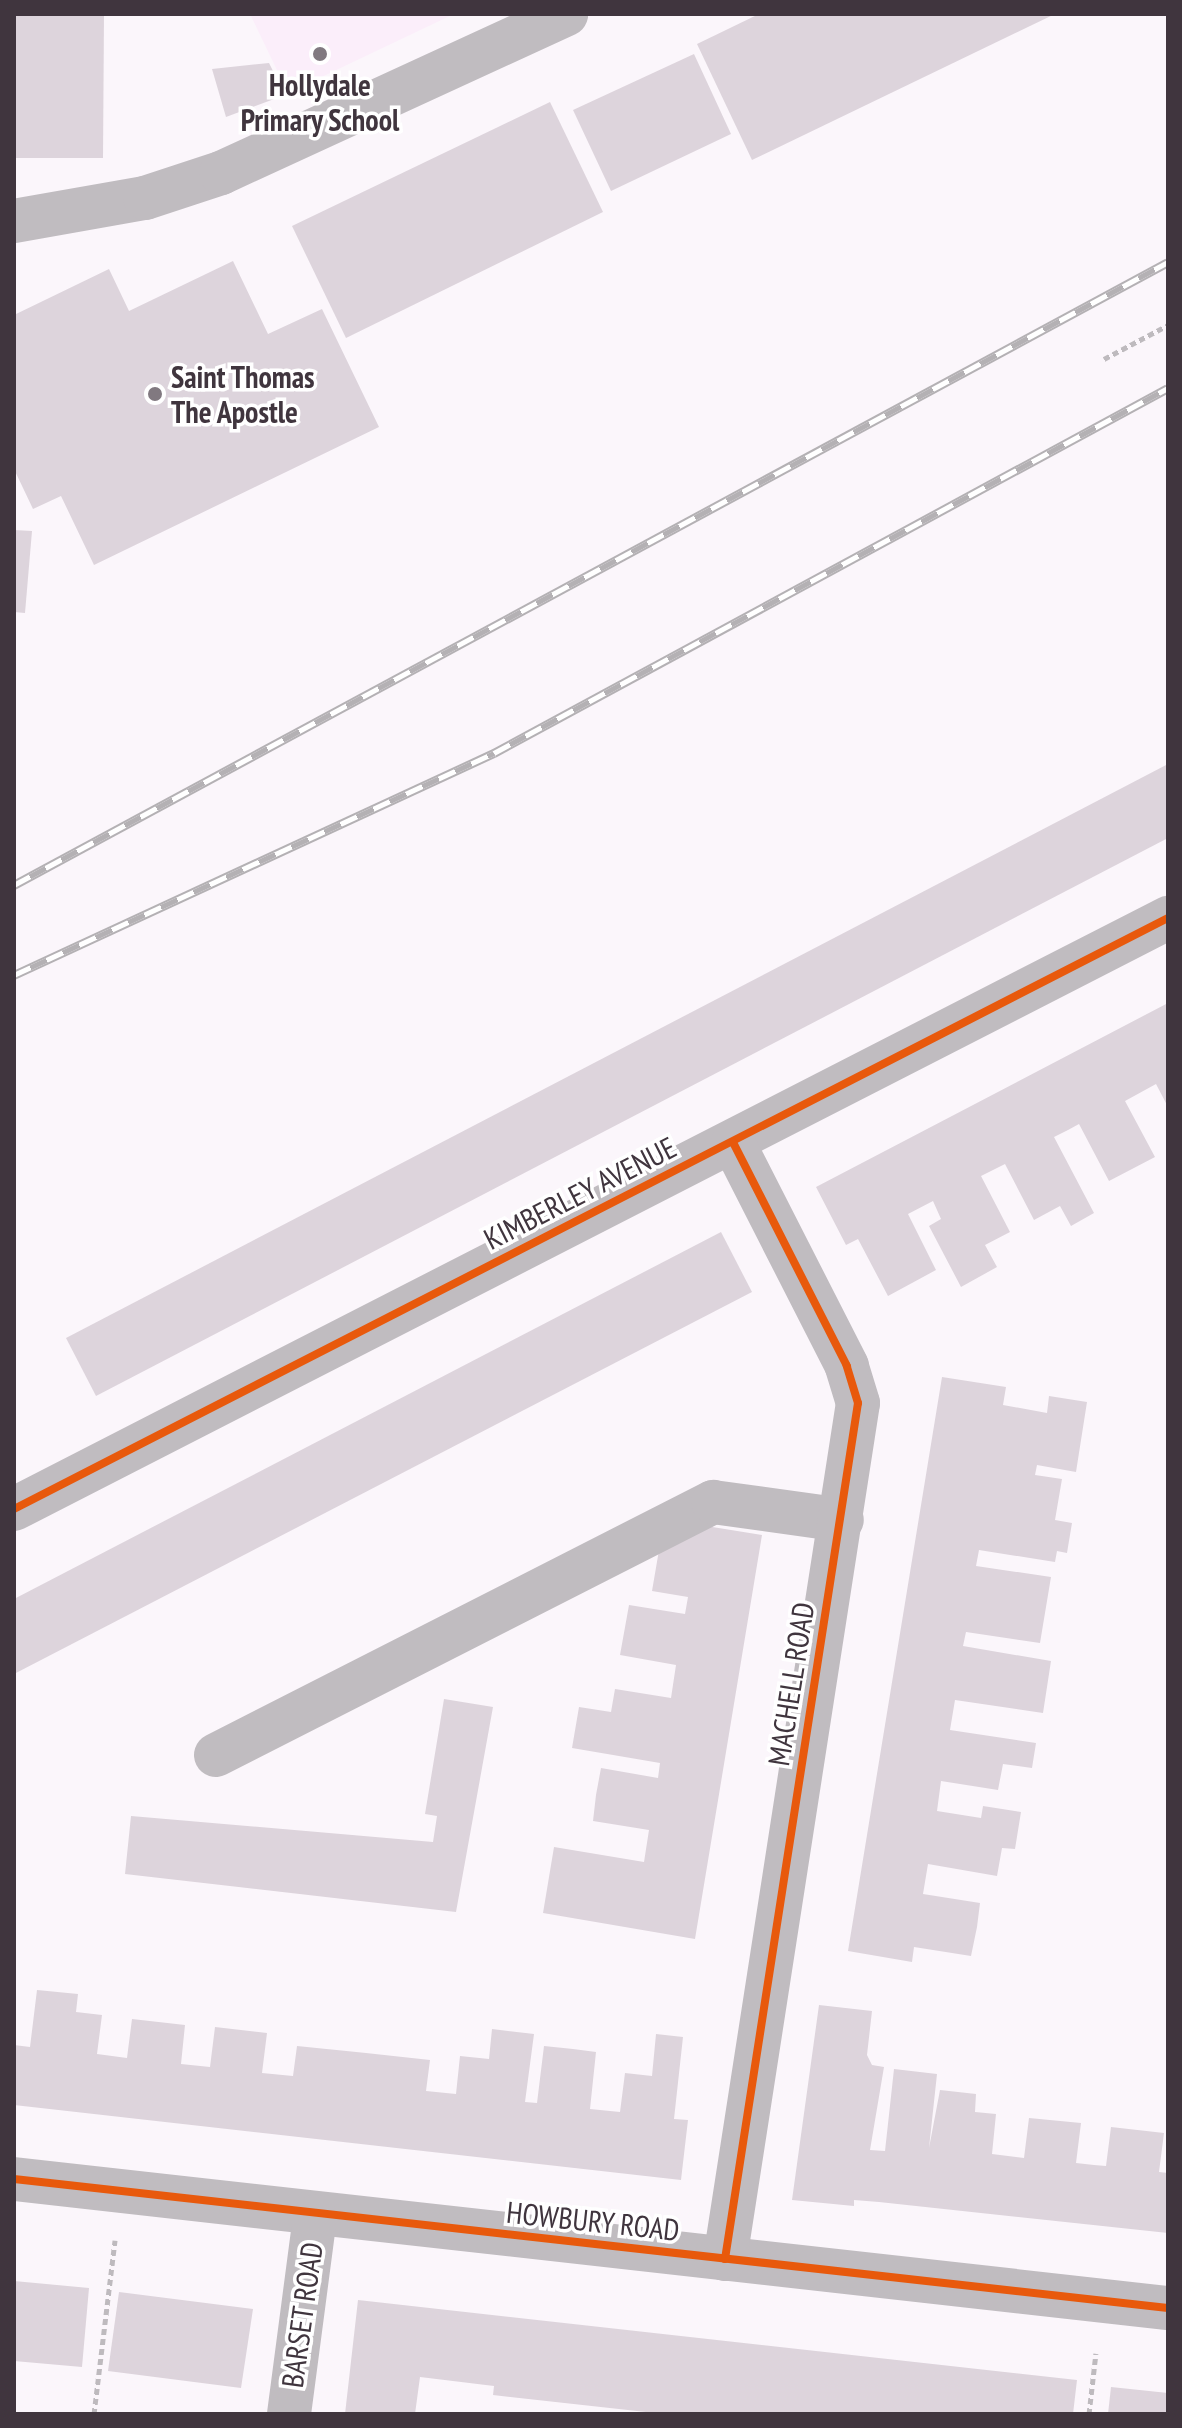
<!DOCTYPE html>
<style>
body{margin:0}
#map{position:relative;width:1182px;height:2428px;overflow:hidden;background:#fbf6fb;font-family:"PT Sans Narrow",sans-serif}
div>[style]{position:absolute}
[style*='--x']{left:calc(var(--x)*1px);top:calc(var(--y)*1px);width:calc(var(--w)*1px);rotate:calc(var(--a)*1deg)}
.built>*{inset:0;background:#fbeefa}
.building>*{inset:0;background:#ddd4dc}
.path>*{height:5px;margin-top:-2.5px;transform-origin:0;background:repeating-linear-gradient(90deg,#bebabe 0 6px,transparent 0 10px)}
.minor>*{height:44px;margin:-22px;padding:0 22px;transform-origin:22px;border-radius:22px;background:#c0bcc0}
.rail>*{height:9px;margin-top:-4.5px;transform-origin:0;background:repeating-linear-gradient(90deg,#fff 0 18px,#b4b1b4 0 36px);box-sizing:border-box;border-block:2px solid #b4b1b4}
.cycleway>*{height:8px;margin:-4px;padding:0 4px;transform-origin:4px;border-radius:4px;background:#e8590c}
.dots>*{width:22px;height:22px;translate:-50% -50%;box-sizing:border-box;border:4px solid #fff;border-radius:50%}
span{translate:-50% -50%;white-space:nowrap;text-align:center;line-height:1.15;-webkit-text-stroke:7px #fff;paint-order:stroke}
.poi-label{font-size:30px;color:#40353e;font-weight:700}
.left{translate:0 -50%;text-align:left}
.street-label{font-size:30px;color:#40353e}
.frame{position:absolute;inset:0;border:16px solid #40353e;pointer-events:none}
</style>
<div id="map">
<div class="built">
<i style="clip-path:polygon(250px 14px,454px 14px,288px 93px)"></i>
</div>
<div class="building">
<i style="clip-path:polygon(14px 14px,104px 14px,103px 158px,14px 158px)"></i>
<i style="clip-path:polygon(759px 14px,1055px 14px,752px 160px,697px 44px)"></i>
<i style="clip-path:polygon(694px 54px,731px 134px,611px 191px,573px 110px)"></i>
<i style="clip-path:polygon(269px 63px,285px 95px,226px 117px,212px 69px)"></i>
<i style="clip-path:polygon(550px 102px,603px 212px,346px 338px,292px 226px)"></i>
<i style="clip-path:polygon(233px 261px,268px 334px,322px 309px,379px 427px,94px 565px,61px 496px,33px 509px,14px 469px,14px 315px,109px 269px,129px 311px)"></i>
<i style="clip-path:polygon(14px 530px,32px 531px,25px 613px,14px 612px)"></i>
<i style="clip-path:polygon(1168px 764px,1168px 838px,96px 1396px,66px 1338px)"></i>
<i style="clip-path:polygon(1168px 1003px,1168px 1107px,1156px 1084px,1125px 1101px,1155px 1157px,1109px 1181px,1079px 1124px,1068px 1130px,1054px 1137px,1094px 1213px,1071px 1226px,1060px 1206px,1034px 1220px,1005px 1164px,981px 1176px,1010px 1232px,985px 1245px,997px 1267px,961px 1287px,929px 1226px,941px 1219px,933px 1201px,908px 1214px,936px 1270px,888px 1296px,858px 1239px,846px 1245px,816px 1187px)"></i>
<i style="clip-path:polygon(721px 1232px,752px 1292px,14px 1674px,14px 1599px)"></i>
<i style="clip-path:polygon(942px 1377px,1006px 1387px,1003px 1405px,1047px 1413px,1049px 1396px,1087px 1402px,1076px 1472px,1037px 1465px,1035px 1475px,1062px 1479px,1055px 1520px,1072px 1523px,1067px 1553px,1057px 1551px,1055px 1562px,979px 1550px,976px 1566px,1051px 1577px,1040px 1643px,966px 1632px,963px 1646px,1051px 1661px,1043px 1713px,955px 1700px,950px 1730px,1036px 1743px,1032px 1768px,1003px 1764px,998px 1790px,941px 1781px,937px 1811px,981px 1818px,983px 1806px,1021px 1812px,1015px 1849px,1002px 1848px,997px 1876px,928px 1864px,923px 1894px,980px 1903px,977px 1927px,971px 1956px,914px 1947px,912px 1962px,848px 1951px)"></i>
<i style="clip-path:polygon(700px 1525px,762px 1535px,695px 1939px,543px 1913px,554px 1847px,644px 1862px,649px 1830px,593px 1821px,596px 1795px,601px 1768px,658px 1778px,660px 1763px,572px 1748px,579px 1707px,611px 1712px,615px 1689px,671px 1698px,676px 1665px,620px 1655px,629px 1605px,685px 1614px,688px 1597px,652px 1591px,659px 1550px)"></i>
<i style="clip-path:polygon(444px 1699px,493px 1707px,456px 1912px,125px 1874px,131px 1816px,433px 1842px,437px 1816px,425px 1814px)"></i>
<i style="clip-path:polygon(37px 1990px,78px 1994px,76px 2012px,102px 2015px,97px 2054px,127px 2058px,132px 2019px,185px 2025px,181px 2064px,210px 2067px,215px 2027px,267px 2033px,262px 2073px,293px 2076px,297px 2046px,366px 2053px,430px 2060px,426px 2091px,456px 2094px,460px 2056px,489px 2059px,492px 2029px,534px 2034px,525px 2102px,537px 2103px,544px 2046px,573px 2049px,596px 2052px,590px 2109px,620px 2112px,625px 2073px,652px 2076px,656px 2034px,683px 2037px,674px 2119px,688px 2120px,681px 2180px,14px 2105px,14px 2045px,30px 2047px)"></i>
<i style="clip-path:polygon(819px 2005px,872px 2011px,867px 2055px,872px 2065px,884px 2067px,870px 2150px,885px 2151px,894px 2069px,937px 2074px,929px 2148px,940px 2090px,976px 2094px,975px 2112px,996px 2114px,992px 2154px,1024px 2158px,1029px 2118px,1081px 2123px,1076px 2163px,1094px 2165px,1106px 2166px,1111px 2127px,1164px 2133px,1159px 2172px,1168px 2173px,1168px 2233px,879px 2202px,854px 2200px,854px 2206px,792px 2200px)"></i>
<i style="clip-path:polygon(14px 2281px,89px 2288px,82px 2367px,14px 2361px)"></i>
<i style="clip-path:polygon(119px 2292px,253px 2309px,241px 2388px,108px 2371px)"></i>
<i style="clip-path:polygon(358px 2300px,1077px 2380px,1073px 2414px,664px 2414px,493px 2395px,494px 2386px,420px 2377px,415px 2414px,345px 2414px)"></i>
<i style="clip-path:polygon(1111px 2387px,1168px 2393px,1168px 2414px,1108px 2414px)"></i>
</div>
<div class="path">
<i style="--x:1104;--y:359;--w:72;--a:-28"></i>
<i style="--x:94;--y:2414;--w:175;--a:-83.1"></i>
<i style="--x:1089;--y:2414;--w:61;--a:-83.5"></i>
</div>
<div class="minor">
<i style="--x:14;--y:221;--w:133;--a:-10"></i>
<i style="--x:145;--y:198;--w:80;--a:-18.2"></i>
<i style="--x:221;--y:173;--w:380;--a:-24.7"></i>
<i style="--x:14;--y:1509;--w:1297;--a:-27.12"></i>
<i style="--x:216;--y:1755;--w:558;--a:-26.98"></i>
<i style="--x:713;--y:1502;--w:130;--a:7.9"></i>
<i style="--x:14;--y:2179;--w:1161;--a:6.38"></i>
<i style="--x:725;--y:2259;--w:866;--a:-81.17"></i>
<i style="--x:858;--y:1403;--w:39;--a:-107"></i>
<i style="--x:847;--y:1366;--w:251;--a:-117"></i>
<i style="--x:289;--y:2414;--w:199;--a:-82.5"></i>
</div>
<div class="rail">
<i style="--x:14;--y:885;--w:1311;--a:-28.36"></i>
<i style="--x:14;--y:975;--w:529;--a:-24.82"></i>
<i style="--x:494;--y:753;--w:766;--a:-28.44"></i>
</div>
<div class="cycleway">
<i style="--x:14;--y:1509;--w:1297;--a:-27.12"></i>
<i style="--x:14;--y:2179;--w:1161;--a:6.38"></i>
<i style="--x:725;--y:2259;--w:866;--a:-81.17"></i>
<i style="--x:858;--y:1403;--w:39;--a:-107"></i>
<i style="--x:847;--y:1366;--w:251;--a:-117"></i>
</div>
<div class="dots">
<i style="left:320px;top:54px;background:#817980"></i>
<i style="left:155px;top:394px;background:#817980"></i>
</div>
<div class="poi-label">
<span style="left:320px;top:102px">Hollydale<br>Primary School</span>
<span class="left" style="left:171px;top:394px">Saint Thomas<br>The Apostle</span>
</div>
<div class="street-label">
<span style="left:580px;top:1193px;rotate:-27deg">KIMBERLEY AVENUE</span>
<span style="left:791px;top:1684px;rotate:-81deg">MACHELL ROAD</span>
<span style="left:593px;top:2221px;rotate:6deg">HOWBURY ROAD</span>
<span style="left:302px;top:2315px;rotate:-82deg">BARSET ROAD</span>
</div>
<div class="frame"></div>
</div>
